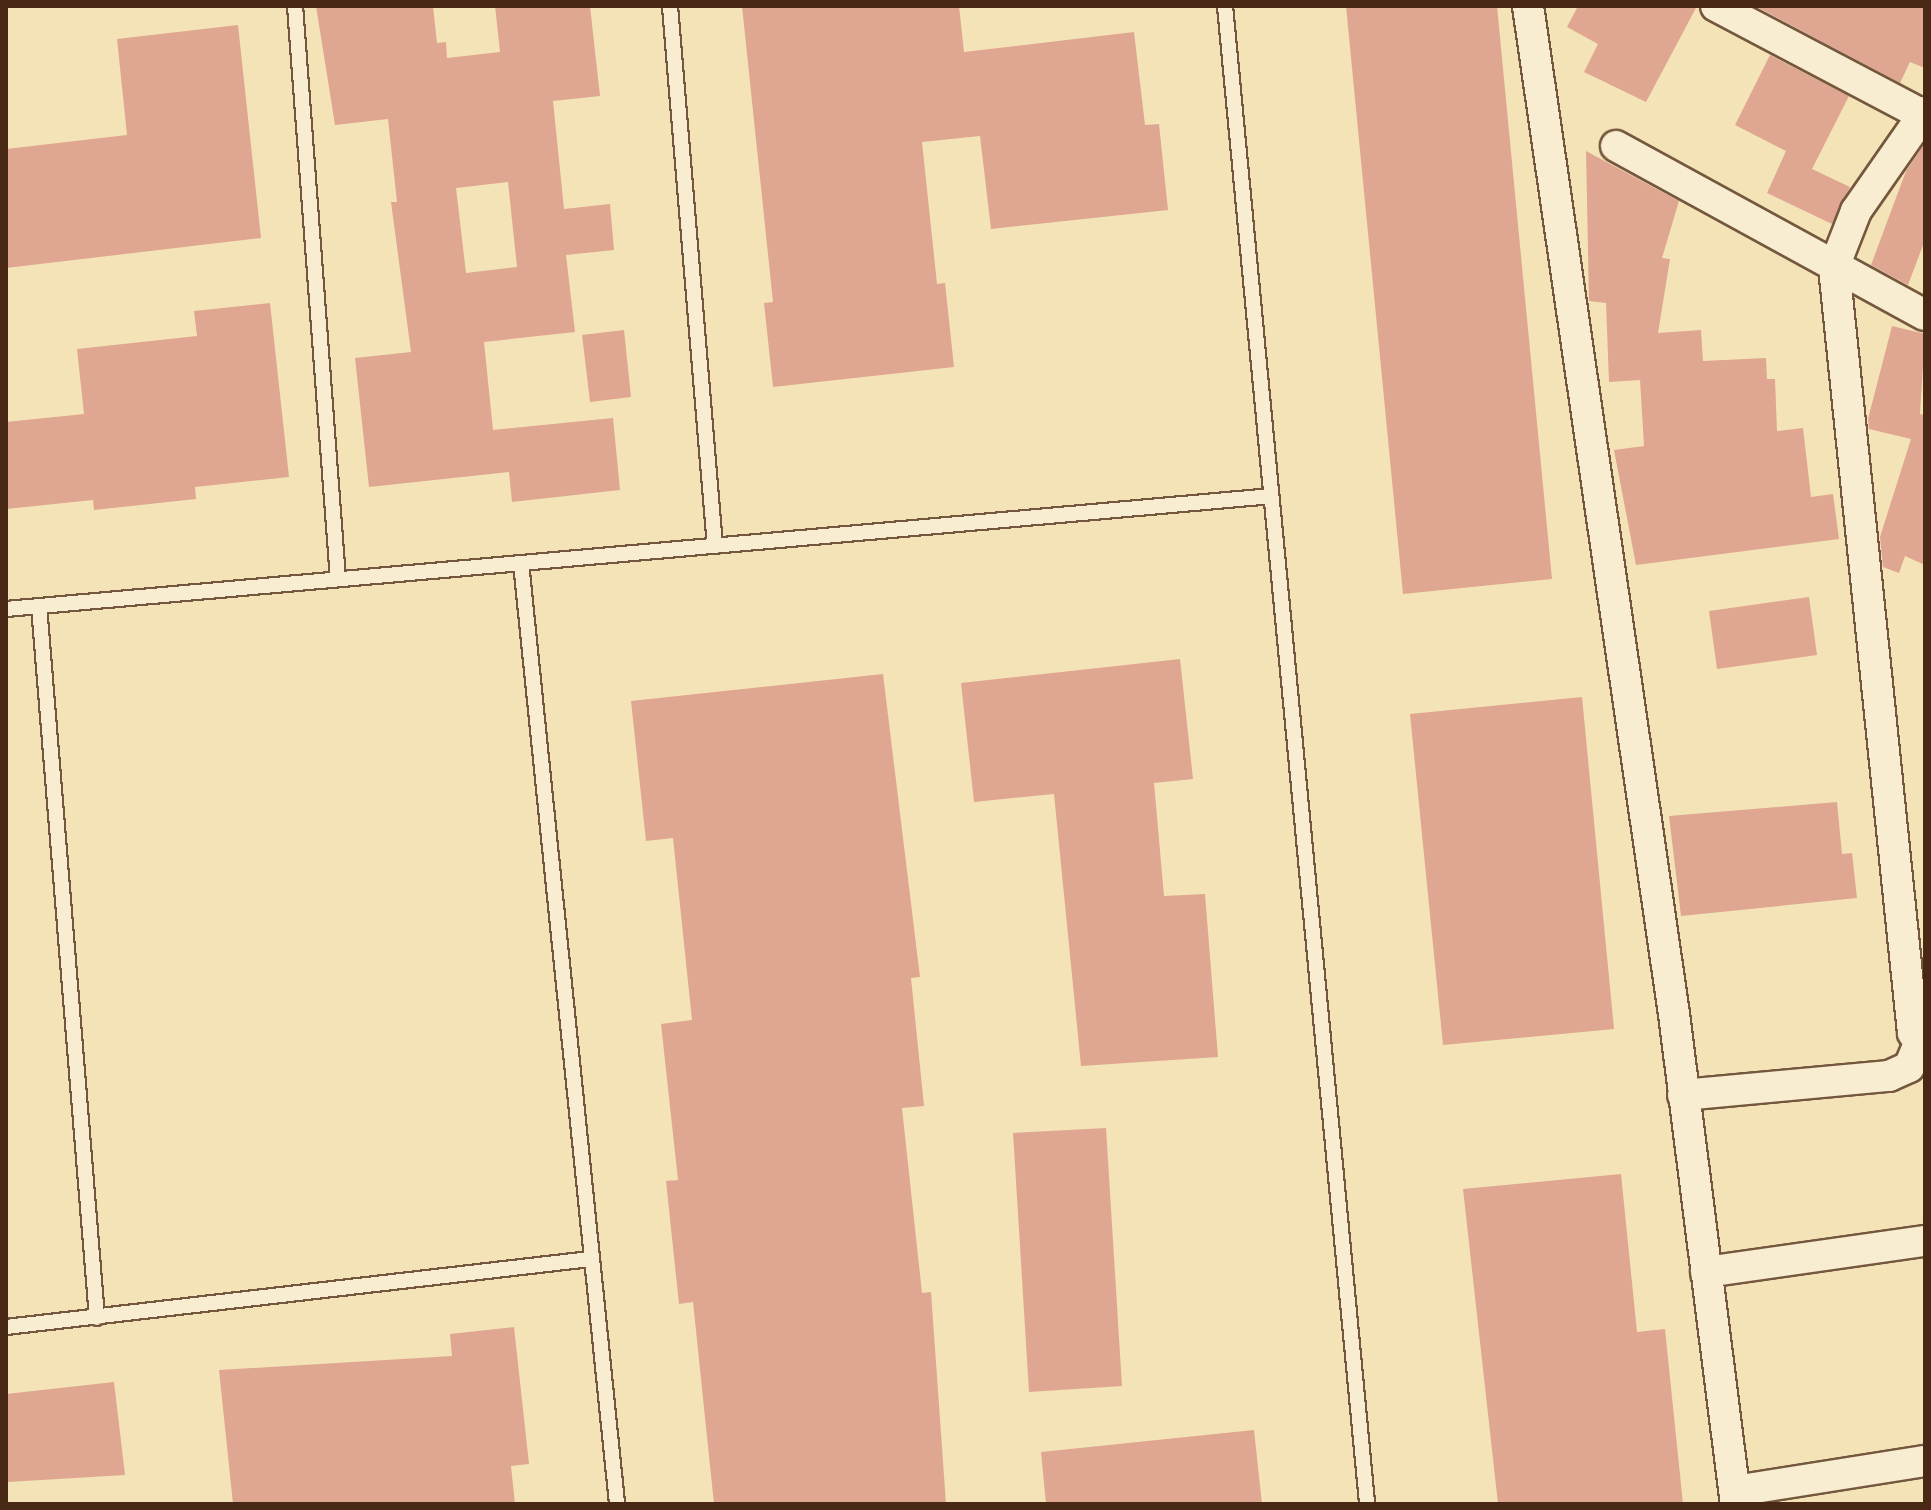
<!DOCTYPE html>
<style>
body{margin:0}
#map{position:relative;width:1931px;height:1510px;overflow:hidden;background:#f4e3b6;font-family:Vollkorn,serif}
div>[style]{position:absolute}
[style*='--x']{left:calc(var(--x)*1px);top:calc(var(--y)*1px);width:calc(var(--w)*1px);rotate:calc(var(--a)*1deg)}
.building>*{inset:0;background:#dfa791}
.roads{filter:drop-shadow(2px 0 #74573e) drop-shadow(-2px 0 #74573e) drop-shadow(0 2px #74573e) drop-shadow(0 -2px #74573e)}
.lane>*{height:14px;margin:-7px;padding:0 7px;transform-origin:7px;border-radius:7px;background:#f8edd0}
.street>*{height:30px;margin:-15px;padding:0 15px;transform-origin:15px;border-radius:15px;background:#f8edd0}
span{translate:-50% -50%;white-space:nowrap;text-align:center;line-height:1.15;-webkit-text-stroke:6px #f8edd0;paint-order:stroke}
.frame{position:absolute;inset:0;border:8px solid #4a2816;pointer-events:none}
</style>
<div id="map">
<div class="building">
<i style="clip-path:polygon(evenodd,316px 6px,433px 6px,437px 43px,446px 42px,447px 58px,500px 52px,495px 6px,590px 6px,600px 96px,553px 101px,564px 209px,610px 204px,614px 250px,566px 255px,575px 332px,484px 342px,493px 430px,613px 418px,620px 490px,512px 502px,509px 472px,369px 487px,355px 358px,411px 352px,391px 202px,397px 202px,388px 119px,335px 125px,316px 6px,508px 182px,517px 267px,466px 273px,456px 188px,508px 182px)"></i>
<i style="clip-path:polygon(742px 6px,959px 6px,964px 52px,1134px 32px,1145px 125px,1159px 124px,1168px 210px,991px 229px,980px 136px,922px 142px,937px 284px,945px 283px,954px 367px,773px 387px,764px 303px,773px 302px)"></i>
<i style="clip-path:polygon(1346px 6px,1497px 6px,1552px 579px,1403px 594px)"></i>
<i style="clip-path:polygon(1578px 6px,1697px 6px,1646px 102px,1584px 72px,1598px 44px,1567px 27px)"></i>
<i style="clip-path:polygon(1755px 6px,1925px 6px,1925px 68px,1910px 62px,1900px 83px)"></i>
<i style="clip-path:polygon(238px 25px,261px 238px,6px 268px,6px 149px,127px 135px,117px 39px)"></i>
<i style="clip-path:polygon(1770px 55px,1849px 96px,1812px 169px,1850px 187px,1832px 224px,1767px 193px,1786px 151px,1735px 125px)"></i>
<i style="clip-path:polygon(1925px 143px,1925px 240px,1908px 285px,1871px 265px,1906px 171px)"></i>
<i style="clip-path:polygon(1586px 151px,1679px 201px,1662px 258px,1670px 259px,1658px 333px,1701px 330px,1703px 361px,1766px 358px,1767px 379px,1775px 379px,1777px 431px,1803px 428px,1811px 497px,1833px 494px,1839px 539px,1636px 565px,1614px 450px,1644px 446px,1640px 380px,1609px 382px,1606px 303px,1589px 301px)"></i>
<i style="clip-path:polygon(270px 303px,289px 477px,195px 487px,196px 499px,94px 510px,93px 500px,6px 509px,6px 422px,84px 414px,77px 349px,197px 336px,194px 311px)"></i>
<i style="clip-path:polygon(1892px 326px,1925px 334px,1920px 414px,1925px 415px,1925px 565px,1905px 556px,1899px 573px,1883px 567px,1880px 537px,1911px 439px,1869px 429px,1868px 419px)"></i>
<i style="clip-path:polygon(624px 330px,631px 397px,590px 402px,582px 335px)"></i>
<i style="clip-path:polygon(1809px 597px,1817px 655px,1717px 669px,1709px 611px)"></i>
<i style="clip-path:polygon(1180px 659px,1193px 779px,1154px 783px,1164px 896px,1205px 894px,1218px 1057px,1081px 1066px,1054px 794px,974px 802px,961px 683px)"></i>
<i style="clip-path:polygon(883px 674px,920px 977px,911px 978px,924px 1106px,902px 1108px,922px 1293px,931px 1292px,946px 1504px,714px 1504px,693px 1302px,679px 1304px,666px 1181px,678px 1180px,661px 1024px,692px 1020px,673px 838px,646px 841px,631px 701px)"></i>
<i style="clip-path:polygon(1582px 697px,1614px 1029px,1443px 1045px,1410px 714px)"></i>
<i style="clip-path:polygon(1837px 802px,1842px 854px,1852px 853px,1857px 898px,1681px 916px,1669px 816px)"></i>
<i style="clip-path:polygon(1106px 1128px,1122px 1386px,1029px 1392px,1013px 1133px)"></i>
<i style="clip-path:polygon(1621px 1174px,1637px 1332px,1665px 1329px,1683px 1504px,1498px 1504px,1463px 1189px)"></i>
<i style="clip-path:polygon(514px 1327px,529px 1464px,511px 1466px,515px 1504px,233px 1504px,219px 1370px,452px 1356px,450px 1334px)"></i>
<i style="clip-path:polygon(114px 1382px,125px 1475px,8px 1482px,6px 1394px)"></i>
<i style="clip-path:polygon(1254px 1430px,1262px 1504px,1046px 1504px,1041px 1452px)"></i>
</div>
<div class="roads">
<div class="lane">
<i style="--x:295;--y:6;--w:575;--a:85.71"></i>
<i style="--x:670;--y:6;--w:542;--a:85.24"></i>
<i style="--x:1225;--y:6;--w:1505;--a:84.58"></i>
<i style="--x:521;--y:563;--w:946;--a:84.17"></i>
<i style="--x:39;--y:606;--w:714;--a:85.34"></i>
<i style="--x:6;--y:609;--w:1270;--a:-5.1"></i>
<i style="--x:6;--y:1327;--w:588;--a:-6.64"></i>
</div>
<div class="street">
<i style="--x:1528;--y:6;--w:1019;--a:81.76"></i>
<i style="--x:1674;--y:1014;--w:494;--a:82.8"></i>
<i style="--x:1716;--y:6;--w:234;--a:27.8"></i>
<i style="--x:1925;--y:112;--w:121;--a:124.9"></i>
<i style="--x:1856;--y:211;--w:60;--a:111.4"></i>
<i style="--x:1834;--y:267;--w:770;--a:84.11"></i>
<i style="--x:1913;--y:1033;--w:21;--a:55"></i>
<i style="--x:1616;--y:146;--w:352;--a:28.7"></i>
<i style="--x:1683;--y:1095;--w:207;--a:-5.3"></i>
<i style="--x:1889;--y:1076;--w:22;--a:-24"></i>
<i style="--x:1909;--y:1067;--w:23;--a:-67"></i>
<i style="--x:1706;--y:1272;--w:221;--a:-8.1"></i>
<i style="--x:1735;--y:1491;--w:192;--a:-9"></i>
</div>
</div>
<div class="frame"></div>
</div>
